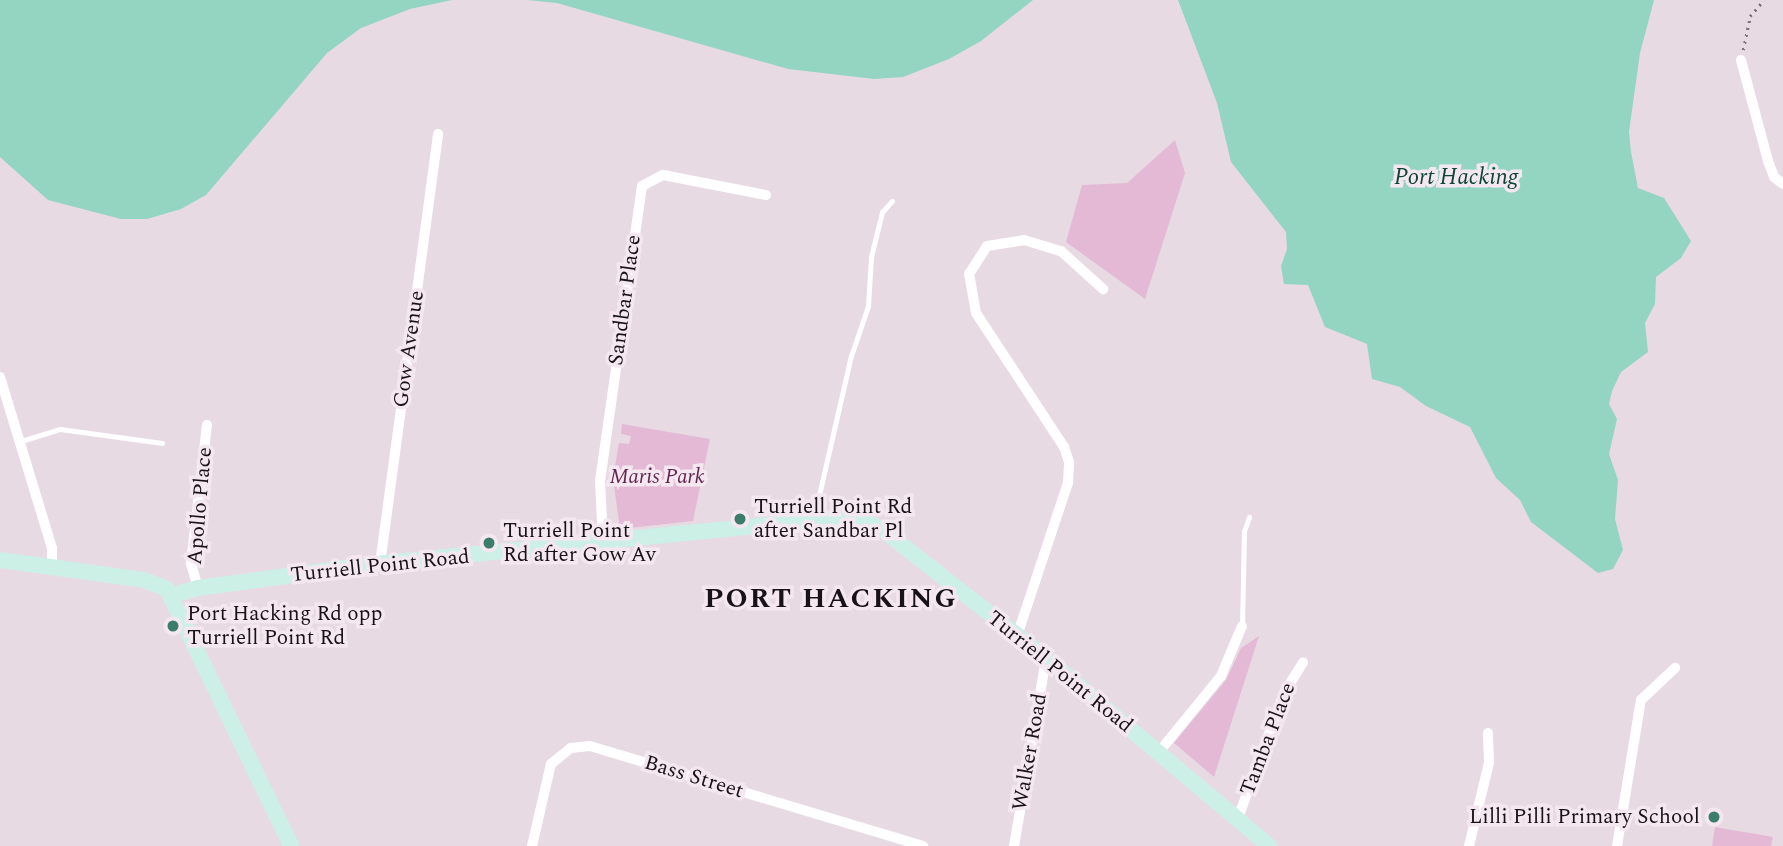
<!DOCTYPE html>
<style>
body{margin:0}
#map{position:relative;width:1783px;height:846px;overflow:hidden;background:#e8dae3;font-family:Spectral,serif}
div>[style]{position:absolute}
[style*='--x']{left:calc(var(--x)*1px);top:calc(var(--y)*1px);width:calc(var(--w)*1px);rotate:calc(var(--a)*1deg)}
.green>*{inset:0;background:#e3b9d5}
.water>*{inset:0;background:#93d5c1}
.path>*{height:2.5px;margin-top:-1.25px;transform-origin:0;background:repeating-linear-gradient(90deg,#7b7278 0 2px,transparent 0 7px)}
.lane>*{height:5px;margin:-2.5px;padding:0 2.5px;transform-origin:2.5px;border-radius:2.5px;background:#fff}
.street>*{height:10px;margin:-5px;padding:0 5px;transform-origin:5px;border-radius:5px;background:#fff}
.secondary>*{height:16px;margin:-8px;padding:0 8px;transform-origin:8px;border-radius:8px;background:#ccf0e6}
.dots>*{width:19px;height:19px;translate:-50% -50%;box-sizing:border-box;border:4px solid #f5e7f0;border-radius:50%}
span{translate:-50% -50%;white-space:nowrap;text-align:center;line-height:1.15;-webkit-text-stroke:7px #f5e7f0;paint-order:stroke}
.street-label{font-size:21px;color:#181316}
.park-label{font-size:21px;color:#612652;font-style:italic}
.poi-label{font-size:21px;color:#181316}
.left{translate:0 -50%;text-align:left}
.right{translate:-100% -50%;text-align:right}
.water-label{font-size:23px;color:#0d4639;font-style:italic}
.district-label{font-size:28px;color:#181316;font-weight:700;letter-spacing:2px}
</style>
<div id="map">
<div class="green">
<i style="clip-path:polygon(1175px 140px,1185px 173px,1145px 299px,1066px 242px,1082px 185px,1127px 183px)"></i>
<i style="clip-path:polygon(622px 424px,710px 439px,693px 521px,620px 529px,613px 478px,619px 443px,629px 444px,631px 436px,621px 434px)"></i>
<i style="clip-path:polygon(1259px 636px,1214px 777px,1174px 743px,1226px 680px,1241px 648px)"></i>
<i style="clip-path:polygon(1715px 827px,1773px 837px,1771px 846px,1712px 846px)"></i>
</div>
<div class="water">
<i style="clip-path:polygon(0 0,452px 0,410px 9px,361px 28px,327px 53px,206px 195px,181px 209px,147px 219px,121px 219px,48px 200px,0 157px)"></i>
<i style="clip-path:polygon(527px 0,1033px 0,981px 41px,949px 59px,903px 77px,874px 79px,788px 69px,557px 3px)"></i>
<i style="clip-path:polygon(1178px 0,1654px 0,1640px 53px,1629px 132px,1631px 152px,1638px 188px,1664px 198px,1691px 241px,1681px 258px,1656px 277px,1655px 304px,1645px 323px,1648px 352px,1621px 372px,1612px 391px,1609px 404px,1617px 419px,1609px 454px,1618px 480px,1615px 519px,1623px 550px,1613px 569px,1598px 573px,1531px 522px,1520px 500px,1496px 478px,1470px 427px,1426px 406px,1400px 387px,1372px 379px,1367px 344px,1325px 327px,1308px 285px,1284px 284px,1281px 266px,1287px 249px,1286px 232px,1231px 162px,1217px 103px)"></i>
</div>
<div class="path">
<i style="--x:1743;--y:50;--w:35;--a:-78"></i>
<i style="--x:1750;--y:16;--w:21;--a:-49"></i>
</div>
<div class="lane">
<i style="--x:21;--y:441;--w:41;--a:-17.1"></i>
<i style="--x:60;--y:429;--w:103;--a:7.8"></i>
<i style="--x:814;--y:517;--w:165;--a:-77.1"></i>
<i style="--x:851;--y:356;--w:53;--a:-71.2"></i>
<i style="--x:868;--y:306;--w:49;--a:-86.5"></i>
<i style="--x:871;--y:257;--w:46;--a:-76.3"></i>
<i style="--x:882;--y:212;--w:15;--a:-48"></i>
<i style="--x:1242;--y:626;--w:95;--a:-88.8"></i>
<i style="--x:1244;--y:531;--w:15;--a:-70"></i>
</div>
<div class="street">
<i style="--x:1741;--y:60;--w:105;--a:75"></i>
<i style="--x:1768;--y:161;--w:17;--a:69"></i>
<i style="--x:1774;--y:177;--w:11;--a:38"></i>
<i style="--x:0;--y:377;--w:179;--a:73.1"></i>
<i style="--x:52;--y:548;--w:20;--a:90"></i>
<i style="--x:603;--y:542;--w:61;--a:-92.8"></i>
<i style="--x:600;--y:481;--w:298;--a:-81.9"></i>
<i style="--x:642;--y:186;--w:24;--a:-28"></i>
<i style="--x:663;--y:175;--w:105;--a:11"></i>
<i style="--x:380;--y:564;--w:434;--a:-82.3"></i>
<i style="--x:198;--y:588;--w:26;--a:-106"></i>
<i style="--x:191;--y:563;--w:139;--a:-83.4"></i>
<i style="--x:1017;--y:636;--w:161;--a:-71.6"></i>
<i style="--x:1068;--y:483;--w:21;--a:-87"></i>
<i style="--x:1069;--y:462;--w:16;--a:-108"></i>
<i style="--x:1064;--y:447;--w:160;--a:-123.3"></i>
<i style="--x:976;--y:313;--w:40;--a:-100"></i>
<i style="--x:969;--y:274;--w:33;--a:-57"></i>
<i style="--x:987;--y:246;--w:37;--a:-9"></i>
<i style="--x:1024;--y:240;--w:39;--a:17"></i>
<i style="--x:1061;--y:251;--w:57;--a:42.1"></i>
<i style="--x:1159;--y:752;--w:98;--a:-50.8"></i>
<i style="--x:1221;--y:676;--w:54;--a:-67.2"></i>
<i style="--x:1238;--y:818;--w:133;--a:-69.8"></i>
<i style="--x:1284;--y:693;--w:36;--a:-58"></i>
<i style="--x:532;--y:846;--w:84;--a:-77"></i>
<i style="--x:551;--y:764;--w:26;--a:-39"></i>
<i style="--x:571;--y:748;--w:19;--a:-6"></i>
<i style="--x:590;--y:746;--w:348;--a:16.7"></i>
<i style="--x:1014;--y:846;--w:191;--a:-80.3"></i>
<i style="--x:1469;--y:846;--w:85;--a:-76.5"></i>
<i style="--x:1489;--y:763;--w:30;--a:-92"></i>
<i style="--x:1617;--y:846;--w:148;--a:-80.7"></i>
<i style="--x:1641;--y:700;--w:47;--a:-43.3"></i>
</div>
<div class="secondary">
<i style="--x:0;--y:560;--w:145;--a:7.9"></i>
<i style="--x:144;--y:580;--w:25;--a:21"></i>
<i style="--x:167;--y:589;--w:285;--a:64.2"></i>
<i style="--x:173;--y:595;--w:26;--a:-16"></i>
<i style="--x:198;--y:588;--w:179;--a:-7.7"></i>
<i style="--x:375;--y:564;--w:441;--a:-5.7"></i>
<i style="--x:814;--y:520;--w:50;--a:1.1"></i>
<i style="--x:864;--y:521;--w:21;--a:25"></i>
<i style="--x:883;--y:530;--w:207;--a:38.1"></i>
<i style="--x:1046;--y:658;--w:292;--a:40.1"></i>
</div>
<div class="dots">
<i style="left:740px;top:519px;background:#3c7c6a"></i>
<i style="left:489px;top:543px;background:#3c7c6a"></i>
<i style="left:173px;top:626px;background:#3c7c6a"></i>
<i style="left:1714px;top:817px;background:#3c7c6a"></i>
</div>
<div class="street-label">
<span style="left:625px;top:300px;rotate:-82deg">Sandbar Place</span>
<span style="left:409px;top:349px;rotate:-82deg">Gow Avenue</span>
<span style="left:200px;top:506px;rotate:-85deg">Apollo Place</span>
<span style="left:380px;top:566px;rotate:-6deg">Turriell Point Road</span>
<span style="left:1060px;top:672px;rotate:39deg">Turriell Point Road</span>
<span style="left:1268px;top:739px;rotate:-69deg">Tamba Place</span>
<span style="left:1030px;top:752px;rotate:-80deg">Walker Road</span>
<span style="left:694px;top:777px;rotate:17deg">Bass Street</span>
</div>
<div class="park-label">
<span style="left:657px;top:477px">Maris Park</span>
</div>
<div class="poi-label">
<span class="left" style="left:754px;top:519px">Turriell Point Rd<br>after Sandbar Pl</span>
<span class="left" style="left:503px;top:543px">Turriell Point<br>Rd after Gow Av</span>
<span class="left" style="left:187px;top:626px">Port Hacking Rd opp<br>Turriell Point Rd</span>
<span class="right" style="left:1700px;top:817px">Lilli Pilli Primary School</span>
</div>
<div class="water-label">
<span style="left:1456px;top:178px">Port Hacking</span>
</div>
<div class="district-label">
<span style="left:831px;top:599px">PORT HACKING</span>
</div>
</div>
